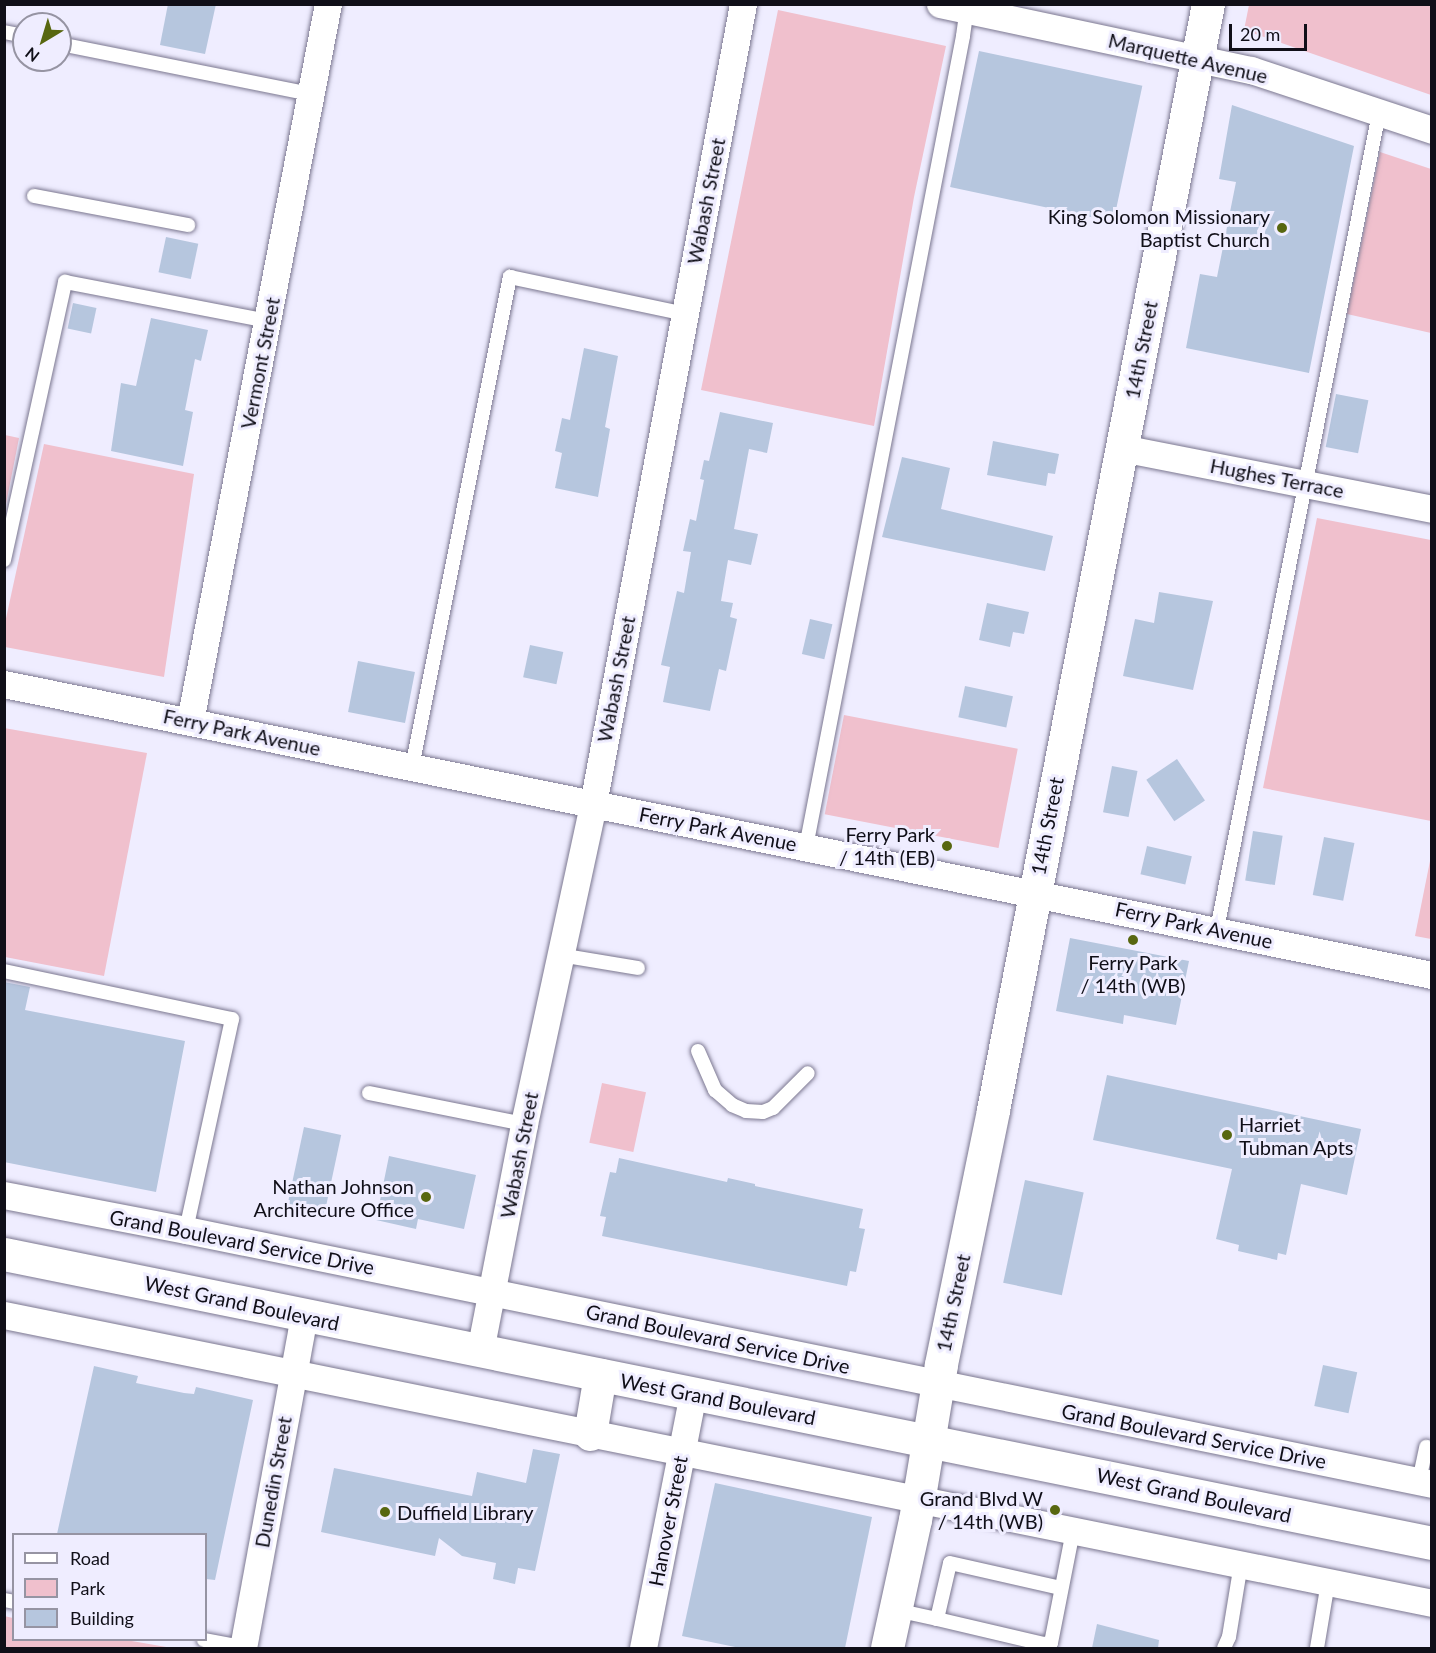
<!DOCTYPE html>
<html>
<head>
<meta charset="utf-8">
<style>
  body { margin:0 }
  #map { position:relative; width:1436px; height:1653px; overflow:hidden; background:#efedff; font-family:Lato,sans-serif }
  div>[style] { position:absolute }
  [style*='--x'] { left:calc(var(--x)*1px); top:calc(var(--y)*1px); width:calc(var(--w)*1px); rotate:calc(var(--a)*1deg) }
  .green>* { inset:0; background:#f0c0cd; transform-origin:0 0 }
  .building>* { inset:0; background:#b6c6de; transform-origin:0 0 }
  .roads { filter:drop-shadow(0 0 2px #7b7790) drop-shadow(0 0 2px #7b7790) }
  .lane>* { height:14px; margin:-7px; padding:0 7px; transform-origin:7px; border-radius:7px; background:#fff }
  .street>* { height:27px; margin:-13.5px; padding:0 13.5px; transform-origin:13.5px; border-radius:13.5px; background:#fff }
  .secondary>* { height:33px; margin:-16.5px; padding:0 16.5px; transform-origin:16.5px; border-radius:16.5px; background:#fff }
  .dots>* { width:16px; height:16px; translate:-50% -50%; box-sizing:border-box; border:3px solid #efedff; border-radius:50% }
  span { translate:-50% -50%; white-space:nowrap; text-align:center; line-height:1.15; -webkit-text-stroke:6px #efedff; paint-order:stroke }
  .street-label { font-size:20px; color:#100f18 }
  .poi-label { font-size:20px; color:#100f18 }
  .right { translate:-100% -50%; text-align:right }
  .left { translate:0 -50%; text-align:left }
  .frame { position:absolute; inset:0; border:6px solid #100f18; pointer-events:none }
  .legend { position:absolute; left:12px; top:1533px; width:195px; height:108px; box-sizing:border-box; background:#efedff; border:2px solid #9694a3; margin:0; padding:8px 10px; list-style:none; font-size:18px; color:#100f18 }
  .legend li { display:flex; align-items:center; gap:12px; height:30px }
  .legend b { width:30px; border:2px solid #9694a3 }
  .north { position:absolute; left:12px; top:12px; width:60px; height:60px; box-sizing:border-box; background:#efedff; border:2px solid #9694a3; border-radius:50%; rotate:218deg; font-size:16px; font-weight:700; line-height:24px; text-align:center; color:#100f18 }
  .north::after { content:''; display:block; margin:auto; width:21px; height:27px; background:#586710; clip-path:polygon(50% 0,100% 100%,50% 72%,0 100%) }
  .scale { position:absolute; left:1229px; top:24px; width:78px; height:27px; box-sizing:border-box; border:3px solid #100f18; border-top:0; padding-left:8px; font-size:18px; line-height:21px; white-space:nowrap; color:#100f18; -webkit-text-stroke:4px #efedff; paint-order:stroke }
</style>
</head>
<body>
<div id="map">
  <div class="green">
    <i style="clip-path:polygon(1249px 5px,1431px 5px,1431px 95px,1244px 30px)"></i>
    <i style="clip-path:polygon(778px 10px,946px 46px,914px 197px,874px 426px,701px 390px)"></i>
    <i style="clip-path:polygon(1380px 152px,1431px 169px,1431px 333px,1347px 314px)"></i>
    <i style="clip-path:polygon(5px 435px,19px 438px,5px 509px,4px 435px)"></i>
    <i style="clip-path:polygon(44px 444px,194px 474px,164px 677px,5px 647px,5px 623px)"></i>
    <i style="clip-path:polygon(1317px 518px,1431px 540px,1431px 821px,1263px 788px)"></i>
    <i style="left:844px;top:715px;width:177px;height:101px;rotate:11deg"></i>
    <i style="clip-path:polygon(4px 728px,147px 753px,104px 976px,5px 957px)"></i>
    <i style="clip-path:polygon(1431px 856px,1431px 939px,1415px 936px)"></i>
    <i style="left:602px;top:1083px;width:45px;height:61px;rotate:12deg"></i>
    <i style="clip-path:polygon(4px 1616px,13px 1618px,14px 1640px,126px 1640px,172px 1648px,5px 1648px)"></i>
  </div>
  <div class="building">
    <i style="clip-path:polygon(168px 4px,216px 4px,205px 54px,160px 45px)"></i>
    <i style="left:979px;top:51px;width:167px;height:139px;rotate:12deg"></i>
    <i style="clip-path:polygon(1232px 105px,1354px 146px,1309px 373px,1186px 348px,1200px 274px,1217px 277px,1236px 182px,1219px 179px)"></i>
    <i style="left:166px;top:237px;width:33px;height:36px;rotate:12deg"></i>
    <i style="left:73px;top:303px;width:24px;height:26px;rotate:12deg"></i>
    <i style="clip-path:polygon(151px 318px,208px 330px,201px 361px,195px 359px,185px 410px,193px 412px,183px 466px,111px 451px,121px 383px,136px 386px)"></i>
    <i style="clip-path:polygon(584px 348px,618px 356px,605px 427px,610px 429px,598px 497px,555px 488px,562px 453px,555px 451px,562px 418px,570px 420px)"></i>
    <i style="left:1336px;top:394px;width:33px;height:54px;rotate:11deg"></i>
    <i style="clip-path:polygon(720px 412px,773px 423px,767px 453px,749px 449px,734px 529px,758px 534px,751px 565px,728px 560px,721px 601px,733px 603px,730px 617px,737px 619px,726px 671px,719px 669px,710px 711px,663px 702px,670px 667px,661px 665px,677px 591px,684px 593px,691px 552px,683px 551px,690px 519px,696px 521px,704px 480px,700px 479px,704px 460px,709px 461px)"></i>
    <i style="clip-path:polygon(993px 441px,1059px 454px,1055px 474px,1048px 473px,1046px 486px,987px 475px)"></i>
    <i style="clip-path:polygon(902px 457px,950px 468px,941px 509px,1053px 536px,1045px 571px,882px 537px)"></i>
    <i style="clip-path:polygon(1159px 592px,1213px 601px,1193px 690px,1123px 676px,1135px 619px,1154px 623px)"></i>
    <i style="clip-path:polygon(987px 603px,1029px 612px,1024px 634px,1013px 632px,1010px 647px,979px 640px)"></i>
    <i style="left:810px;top:619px;width:23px;height:36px;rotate:13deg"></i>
    <i style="left:530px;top:645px;width:34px;height:33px;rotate:12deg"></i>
    <i style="left:358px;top:661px;width:58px;height:52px;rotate:11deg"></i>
    <i style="left:965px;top:686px;width:49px;height:32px;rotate:12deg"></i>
    <i style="left:1177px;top:759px;width:50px;height:37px;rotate:56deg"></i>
    <i style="left:1112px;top:766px;width:26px;height:47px;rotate:11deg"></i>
    <i style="left:1253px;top:831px;width:30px;height:50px;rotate:9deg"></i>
    <i style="left:1324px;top:837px;width:31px;height:59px;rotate:11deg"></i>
    <i style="left:1147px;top:846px;width:46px;height:29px;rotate:13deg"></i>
    <i style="clip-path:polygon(1070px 938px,1189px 961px,1176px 1025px,1124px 1015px,1123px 1024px,1056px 1011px)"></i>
    <i style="clip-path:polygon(4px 982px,30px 987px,25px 1010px,185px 1041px,156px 1192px,4px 1162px)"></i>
    <i style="clip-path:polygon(1107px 1075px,1361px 1129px,1347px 1195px,1301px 1184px,1286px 1255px,1278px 1253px,1277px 1260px,1238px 1251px,1239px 1245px,1216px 1239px,1232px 1169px,1093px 1140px)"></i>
    <i style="left:304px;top:1127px;width:38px;height:80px;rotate:12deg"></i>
    <i style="clip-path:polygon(389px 1156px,476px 1175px,464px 1229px,418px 1219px,416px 1229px,376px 1220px)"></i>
    <i style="clip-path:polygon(619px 1158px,727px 1182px,728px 1178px,755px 1184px,755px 1186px,863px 1209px,859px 1228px,865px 1229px,856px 1272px,850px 1271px,847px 1286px,602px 1236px,606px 1217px,600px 1216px,610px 1172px,616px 1173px)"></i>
    <i style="left:1025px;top:1180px;width:60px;height:105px;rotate:12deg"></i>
    <i style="left:1323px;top:1365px;width:35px;height:42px;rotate:12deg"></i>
    <i style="clip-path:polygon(94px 1366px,138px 1376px,136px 1383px,184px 1393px,194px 1394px,196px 1387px,253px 1400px,215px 1580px,206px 1579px,206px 1534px,57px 1534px)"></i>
    <i style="clip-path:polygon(533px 1449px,560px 1454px,535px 1571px,518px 1568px,515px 1584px,493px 1579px,496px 1563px,462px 1556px,439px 1538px,435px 1556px,321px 1532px,334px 1468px,472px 1496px,477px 1472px,526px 1483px)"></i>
    <i style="clip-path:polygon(715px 1483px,872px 1517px,845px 1648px,740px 1648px,682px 1636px)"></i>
    <i style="clip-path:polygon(1097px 1624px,1159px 1640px,1158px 1648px,1092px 1648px)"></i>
  </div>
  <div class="roads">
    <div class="lane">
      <i style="--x:4;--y:32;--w:20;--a:11"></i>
      <i style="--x:60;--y:44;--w:256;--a:11.3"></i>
      <i style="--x:34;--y:196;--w:157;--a:10.7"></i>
      <i style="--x:4;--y:560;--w:285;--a:-77.6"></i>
      <i style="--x:65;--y:282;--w:207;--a:10.9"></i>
      <i style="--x:412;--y:767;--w:500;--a:-78.7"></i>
      <i style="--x:510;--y:277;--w:179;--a:11.9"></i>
      <i style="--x:806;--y:847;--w:826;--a:-79.04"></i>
      <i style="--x:963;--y:36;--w:29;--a:-82"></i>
      <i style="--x:1217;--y:929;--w:832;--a:-78.77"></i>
      <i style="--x:560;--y:955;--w:79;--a:9.5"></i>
      <i style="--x:4;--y:971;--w:233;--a:11.9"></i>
      <i style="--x:232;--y:1019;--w:216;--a:102.3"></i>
      <i style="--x:698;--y:1051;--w:43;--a:66.4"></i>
      <i style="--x:715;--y:1090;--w:23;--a:41"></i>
      <i style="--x:732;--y:1105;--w:15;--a:23"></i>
      <i style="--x:746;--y:1111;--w:17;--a:3"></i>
      <i style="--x:763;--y:1112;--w:11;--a:-22"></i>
      <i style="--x:773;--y:1108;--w:49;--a:-45"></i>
      <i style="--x:369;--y:1093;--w:158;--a:11.3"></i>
      <i style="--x:1419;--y:1481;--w:35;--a:-78"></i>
      <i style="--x:4;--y:1600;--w:10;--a:11"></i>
      <i style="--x:896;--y:1610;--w:42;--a:12.4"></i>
      <i style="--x:937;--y:1619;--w:57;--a:-76.9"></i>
      <i style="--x:950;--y:1563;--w:114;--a:12.7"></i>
      <i style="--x:937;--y:1619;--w:110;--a:13.2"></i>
      <i style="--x:1044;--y:1644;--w:7;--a:-8"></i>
      <i style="--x:1051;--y:1643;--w:114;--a:-78.9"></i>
      <i style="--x:204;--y:1640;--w:44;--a:10.5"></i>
      <i style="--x:1224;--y:1648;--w:12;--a:-66"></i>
      <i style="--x:1229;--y:1637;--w:74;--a:-80.7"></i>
      <i style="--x:1317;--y:1648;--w:67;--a:-80.5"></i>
    </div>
    <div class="street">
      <i style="--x:940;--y:4;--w:318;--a:12"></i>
      <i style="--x:1251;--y:70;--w:191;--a:18.3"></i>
      <i style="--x:1122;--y:448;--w:316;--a:11.1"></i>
      <i style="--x:4;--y:684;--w:1457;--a:11.52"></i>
      <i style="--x:190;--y:721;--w:730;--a:-79.11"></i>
      <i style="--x:4;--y:1195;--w:185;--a:10.9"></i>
      <i style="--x:186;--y:1230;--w:1272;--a:11.52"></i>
      <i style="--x:4;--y:1315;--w:1457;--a:11.4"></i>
      <i style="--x:480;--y:1351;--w:231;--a:-79"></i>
      <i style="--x:524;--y:1124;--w:327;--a:-77.8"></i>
      <i style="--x:593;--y:804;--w:814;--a:-79.38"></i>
      <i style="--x:243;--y:1648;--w:338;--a:-79.6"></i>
      <i style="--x:643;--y:1648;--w:259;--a:-78.9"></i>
    </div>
    <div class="secondary">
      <i style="--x:4;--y:1254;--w:1457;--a:11.44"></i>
      <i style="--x:590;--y:1434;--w:60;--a:-80.4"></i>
      <i style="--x:887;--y:1648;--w:131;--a:-77.7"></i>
      <i style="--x:915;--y:1520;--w:158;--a:-80.5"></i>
      <i style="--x:941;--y:1364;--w:259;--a:-78.4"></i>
      <i style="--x:993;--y:1110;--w:1127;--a:-79"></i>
    </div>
  </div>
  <div class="dots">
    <i style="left:1282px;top:228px;background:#586710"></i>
    <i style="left:947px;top:846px;background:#586710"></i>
    <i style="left:1133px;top:940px;background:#586710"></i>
    <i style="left:1227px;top:1135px;background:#586710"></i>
    <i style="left:426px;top:1197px;background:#586710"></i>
    <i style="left:1055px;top:1510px;background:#586710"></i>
    <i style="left:385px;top:1512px;background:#586710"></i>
  </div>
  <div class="street-label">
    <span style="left:1188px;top:58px;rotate:13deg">Marquette Avenue</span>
    <span style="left:706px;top:201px;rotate:-79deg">Wabash Street</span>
    <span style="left:1141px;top:350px;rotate:-79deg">14th Street</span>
    <span style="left:260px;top:363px;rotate:-79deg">Vermont Street</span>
    <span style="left:1277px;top:478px;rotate:11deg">Hughes Terrace</span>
    <span style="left:616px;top:679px;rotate:-79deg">Wabash Street</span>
    <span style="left:242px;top:732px;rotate:12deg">Ferry Park Avenue</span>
    <span style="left:1047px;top:826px;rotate:-79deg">14th Street</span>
    <span style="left:718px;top:829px;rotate:11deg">Ferry Park Avenue</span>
    <span style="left:1194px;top:925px;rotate:12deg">Ferry Park Avenue</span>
    <span style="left:519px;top:1155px;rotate:-79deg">Wabash Street</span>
    <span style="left:242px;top:1242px;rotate:11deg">Grand Boulevard Service Drive</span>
    <span style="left:242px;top:1303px;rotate:12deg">West Grand Boulevard</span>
    <span style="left:953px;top:1303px;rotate:-78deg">14th Street</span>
    <span style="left:718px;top:1339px;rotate:12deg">Grand Boulevard Service Drive</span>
    <span style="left:718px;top:1399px;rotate:11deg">West Grand Boulevard</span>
    <span style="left:1194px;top:1436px;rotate:11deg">Grand Boulevard Service Drive</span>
    <span style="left:273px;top:1482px;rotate:-80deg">Dunedin Street</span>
    <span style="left:1194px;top:1495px;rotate:12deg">West Grand Boulevard</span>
    <span style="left:668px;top:1521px;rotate:-79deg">Hanover Street</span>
  </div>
  <div class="poi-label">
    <span class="right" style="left:1270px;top:228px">King Solomon Missionary<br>Baptist Church</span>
    <span class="right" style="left:935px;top:846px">Ferry Park<br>/ 14th (EB)</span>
    <span style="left:1133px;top:974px">Ferry Park<br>/ 14th (WB)</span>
    <span class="left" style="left:1239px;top:1136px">Harriet<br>Tubman Apts</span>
    <span class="right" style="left:414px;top:1198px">Nathan Johnson<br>Architecure Office</span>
    <span class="right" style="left:1043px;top:1510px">Grand Blvd W<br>/ 14th (WB)</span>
    <span class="left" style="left:397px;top:1512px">Duffield Library</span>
  </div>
  <div class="frame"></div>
  <ul class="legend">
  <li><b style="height:8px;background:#fff"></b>Road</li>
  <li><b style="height:16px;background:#f0c0cd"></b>Park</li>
  <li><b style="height:16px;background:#b6c6de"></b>Building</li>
  </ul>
  <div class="north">N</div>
  <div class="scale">20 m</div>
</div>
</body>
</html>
